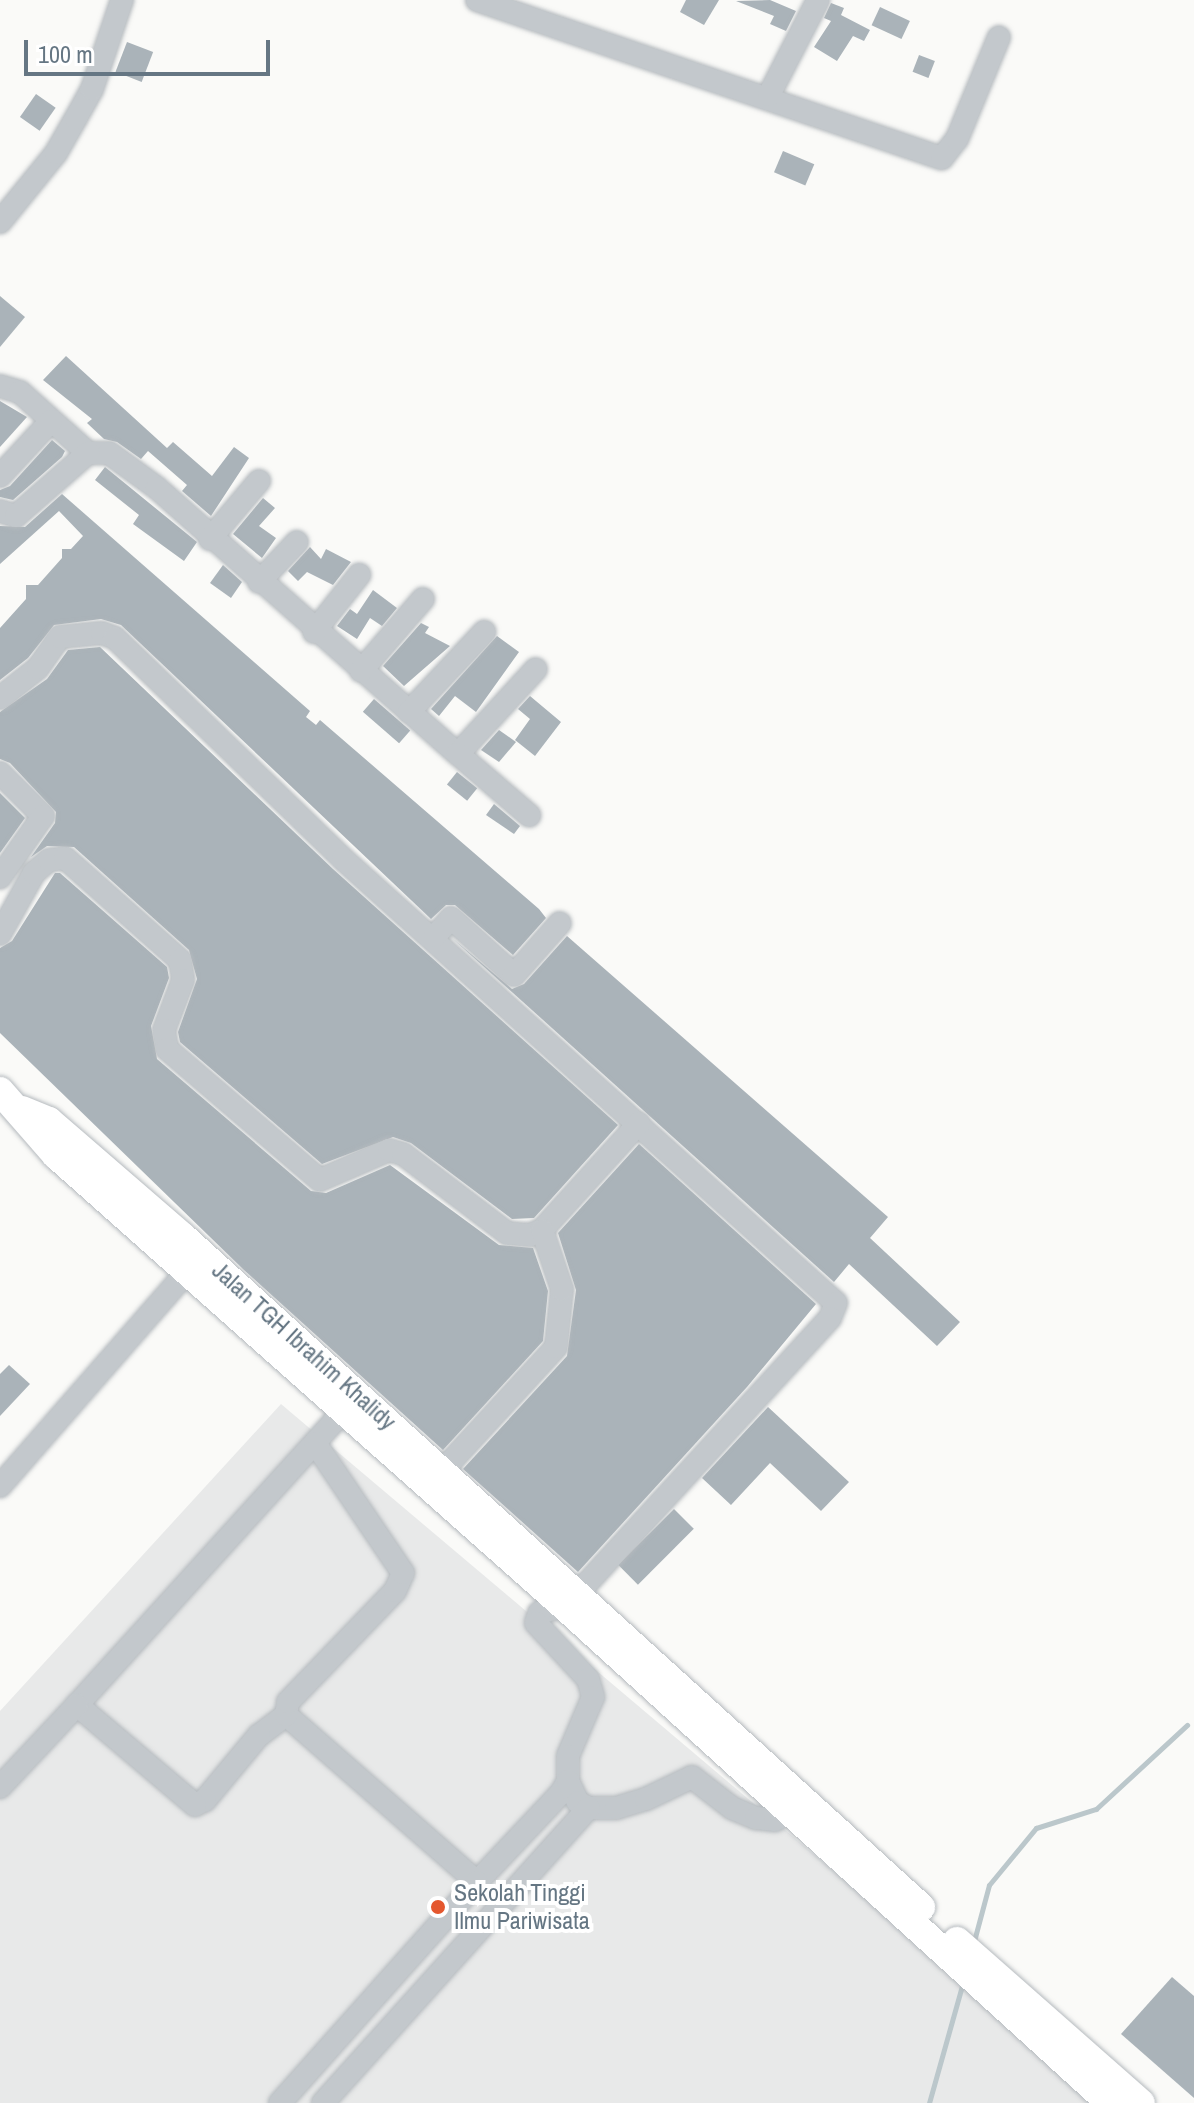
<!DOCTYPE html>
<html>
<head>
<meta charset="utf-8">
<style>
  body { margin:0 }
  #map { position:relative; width:1194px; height:2103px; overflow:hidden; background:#fafaf8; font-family:"Archivo Narrow",sans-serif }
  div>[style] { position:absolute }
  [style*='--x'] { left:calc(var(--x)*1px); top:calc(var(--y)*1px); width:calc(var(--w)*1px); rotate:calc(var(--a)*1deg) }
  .built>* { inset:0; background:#e8e9e9 }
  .stream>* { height:5px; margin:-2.5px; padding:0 2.5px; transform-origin:2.5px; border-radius:2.5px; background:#bbc7cb }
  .building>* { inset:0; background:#aab3b9; transform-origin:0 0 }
  .roads { filter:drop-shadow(0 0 2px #b5babe) drop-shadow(0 0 2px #b5babe) }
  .minor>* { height:22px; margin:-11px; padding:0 11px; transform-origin:11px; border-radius:11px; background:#c3c8cc }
  .major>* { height:28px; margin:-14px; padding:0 14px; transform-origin:14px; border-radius:14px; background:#fff }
  .dots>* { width:22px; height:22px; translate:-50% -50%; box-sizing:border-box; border:4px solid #fff; border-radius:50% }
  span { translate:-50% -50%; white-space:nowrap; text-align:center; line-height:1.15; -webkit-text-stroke:8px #fff; paint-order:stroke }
  .street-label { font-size:24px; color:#657683 }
  .poi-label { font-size:24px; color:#657683 }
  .left { translate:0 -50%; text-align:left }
  .scale { position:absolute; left:24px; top:40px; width:246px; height:36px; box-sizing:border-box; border:4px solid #657683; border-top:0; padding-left:10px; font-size:24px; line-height:28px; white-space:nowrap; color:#657683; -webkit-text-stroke:6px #fff; paint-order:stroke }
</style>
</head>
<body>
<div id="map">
  <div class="built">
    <i style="clip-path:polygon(281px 1404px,1108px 2103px,0 2103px,0 1711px)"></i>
  </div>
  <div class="stream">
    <i style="--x:974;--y:1941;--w:58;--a:-75"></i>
    <i style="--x:989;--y:1885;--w:74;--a:-50.5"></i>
    <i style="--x:1036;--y:1828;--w:63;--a:-17.6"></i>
    <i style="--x:1096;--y:1809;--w:124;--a:-42.7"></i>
    <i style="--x:929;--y:2103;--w:126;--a:-74.3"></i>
  </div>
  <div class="building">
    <i style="clip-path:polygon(686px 0,719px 0,704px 25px,680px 12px)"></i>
    <i style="clip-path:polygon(770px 0,796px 11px,786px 31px,770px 24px,774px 16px,736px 1px)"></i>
    <i style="clip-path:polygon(831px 3px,844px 8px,841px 15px,870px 30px,864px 41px,853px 36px,837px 61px,814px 47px,831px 21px,824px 18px)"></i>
    <i style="left:880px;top:7px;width:33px;height:20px;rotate:25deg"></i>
    <i style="left:127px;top:42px;width:28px;height:32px;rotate:21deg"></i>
    <i style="left:919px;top:55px;width:17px;height:18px;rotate:21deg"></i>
    <i style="left:36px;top:94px;width:24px;height:28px;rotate:35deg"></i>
    <i style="left:783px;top:151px;width:34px;height:23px;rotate:23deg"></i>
    <i style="clip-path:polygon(0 296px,25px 317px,0 347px)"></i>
    <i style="clip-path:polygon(66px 356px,167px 448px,173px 442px,212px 476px,234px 447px,249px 458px,211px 516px,182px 491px,187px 485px,148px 451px,141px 459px,117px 442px,104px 439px,87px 423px,92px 419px,43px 380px)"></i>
    <i style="clip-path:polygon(0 401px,27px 417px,0 447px)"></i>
    <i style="clip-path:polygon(52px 440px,65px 451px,62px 457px,13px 500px,0 497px,0 490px,10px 486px)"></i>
    <i style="clip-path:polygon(105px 467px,197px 542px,184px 561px,133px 524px,139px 515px,95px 480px)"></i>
    <i style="clip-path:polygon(62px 494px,310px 711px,306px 717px,316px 725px,320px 720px,539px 909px,546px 918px,513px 955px,455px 905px,446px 905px,431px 919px,121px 625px,101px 619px,54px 625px,28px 658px,0 680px,0 628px,26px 599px,26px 585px,38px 585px,62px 558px,62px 549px,71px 549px,83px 536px,59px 511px,0 564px,0 526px,25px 527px)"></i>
    <i style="clip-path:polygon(263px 498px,275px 508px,259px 526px,276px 538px,262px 558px,233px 534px)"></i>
    <i style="clip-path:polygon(310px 547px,321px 559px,326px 549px,351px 562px,333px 585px,307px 572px,298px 581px,288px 571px)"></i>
    <i style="clip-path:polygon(223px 565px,242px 582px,231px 598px,210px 583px)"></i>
    <i style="clip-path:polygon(373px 590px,397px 608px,382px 626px,370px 618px,357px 639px,337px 626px,350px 609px,357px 614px)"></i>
    <i style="clip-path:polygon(421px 623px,429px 627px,425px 633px,450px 646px,404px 686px,383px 666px)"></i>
    <i style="clip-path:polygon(497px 636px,519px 652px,476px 712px,455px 696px,439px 716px,431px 709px)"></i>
    <i style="clip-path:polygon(100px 647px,333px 869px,618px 1125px,534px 1218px,512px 1219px,411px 1143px,393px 1137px,322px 1164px,180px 1042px,178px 1032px,197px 979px,189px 950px,74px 847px,47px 846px,31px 857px,55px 823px,56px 812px,10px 763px,0 759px,0 712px,47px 679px,68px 650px)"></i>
    <i style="clip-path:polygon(530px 696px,561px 722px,535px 756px,515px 740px,530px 719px,518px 709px)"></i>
    <i style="left:374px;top:699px;width:48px;height:17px;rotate:41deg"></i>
    <i style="clip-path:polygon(499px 730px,516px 742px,499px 762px,481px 750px)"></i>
    <i style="left:457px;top:772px;width:26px;height:16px;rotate:39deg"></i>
    <i style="clip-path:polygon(0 793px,25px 818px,0 853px)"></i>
    <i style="clip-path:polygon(494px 804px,520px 826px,514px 834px,486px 815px)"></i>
    <i style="clip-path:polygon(55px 873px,60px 873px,167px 967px,169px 978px,151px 1026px,157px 1059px,311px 1191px,326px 1193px,390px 1165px,499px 1245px,533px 1248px,548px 1291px,543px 1341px,443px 1450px,244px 1270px,0 1033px,0 948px,12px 941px)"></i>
    <i style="clip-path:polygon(567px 936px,888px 1217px,870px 1238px,960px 1322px,937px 1346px,849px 1264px,834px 1282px,452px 938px,512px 989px,524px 984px)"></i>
    <i style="clip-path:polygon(639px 1144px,816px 1304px,747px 1387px,578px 1572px,463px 1469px,567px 1356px,576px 1290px,558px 1233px)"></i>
    <i style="clip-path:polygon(9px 1365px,30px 1384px,0 1416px,0 1374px)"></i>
    <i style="clip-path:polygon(768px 1407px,849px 1482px,821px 1511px,770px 1463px,731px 1505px,702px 1478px)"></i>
    <i style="left:674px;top:1509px;width:28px;height:79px;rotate:45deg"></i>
    <i style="clip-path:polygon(1172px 1977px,1194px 1996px,1194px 2098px,1121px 2034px)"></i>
  </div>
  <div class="roads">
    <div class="minor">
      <i style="--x:477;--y:0;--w:491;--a:18.8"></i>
      <i style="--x:942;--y:158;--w:24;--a:-52"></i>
      <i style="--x:957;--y:139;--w:110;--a:-67.6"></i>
      <i style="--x:769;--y:95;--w:107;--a:-62.7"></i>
      <i style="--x:0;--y:222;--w:89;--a:-50.9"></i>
      <i style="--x:56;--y:153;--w:40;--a:-60.3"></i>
      <i style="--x:76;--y:118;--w:33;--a:-61"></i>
      <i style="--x:92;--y:89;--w:94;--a:-71.4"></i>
      <i style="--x:0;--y:386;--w:21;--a:17"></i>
      <i style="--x:20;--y:392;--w:91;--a:41.9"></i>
      <i style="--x:88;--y:453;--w:21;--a:0"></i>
      <i style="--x:109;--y:453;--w:59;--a:36.1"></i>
      <i style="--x:157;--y:488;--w:402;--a:41.5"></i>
      <i style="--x:458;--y:754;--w:115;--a:-47.5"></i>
      <i style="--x:0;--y:476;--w:75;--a:-47.2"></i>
      <i style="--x:0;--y:511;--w:17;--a:17"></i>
      <i style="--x:16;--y:516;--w:96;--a:-41.2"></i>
      <i style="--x:210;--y:539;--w:76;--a:-49.8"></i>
      <i style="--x:259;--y:582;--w:55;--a:-46.5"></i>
      <i style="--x:314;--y:632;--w:73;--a:-51.7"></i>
      <i style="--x:361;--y:671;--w:95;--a:-49.3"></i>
      <i style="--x:0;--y:698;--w:48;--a:-38.3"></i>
      <i style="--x:38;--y:668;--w:38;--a:-55"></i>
      <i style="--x:60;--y:637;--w:42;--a:-5.4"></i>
      <i style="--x:102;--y:633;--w:14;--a:21"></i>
      <i style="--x:115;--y:638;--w:318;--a:44.1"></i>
      <i style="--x:343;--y:859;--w:663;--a:42.01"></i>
      <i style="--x:836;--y:1303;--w:16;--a:112"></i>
      <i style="--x:830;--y:1318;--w:373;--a:132.5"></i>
      <i style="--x:578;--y:1593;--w:19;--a:137"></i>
      <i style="--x:564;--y:1606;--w:26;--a:164"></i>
      <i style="--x:539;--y:1613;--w:10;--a:107"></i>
      <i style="--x:536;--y:1623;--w:76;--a:47.1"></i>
      <i style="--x:588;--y:1679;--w:19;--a:74"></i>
      <i style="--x:593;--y:1697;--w:64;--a:113"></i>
      <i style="--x:568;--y:1756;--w:25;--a:90"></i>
      <i style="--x:568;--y:1781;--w:14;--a:120"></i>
      <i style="--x:561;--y:1793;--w:122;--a:133.3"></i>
      <i style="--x:477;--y:1882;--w:254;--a:-138.8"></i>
      <i style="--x:286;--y:1715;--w:34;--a:143"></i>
      <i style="--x:259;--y:1735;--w:85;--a:129.7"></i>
      <i style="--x:205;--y:1800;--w:11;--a:153"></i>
      <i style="--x:195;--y:1805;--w:155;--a:-139.7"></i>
      <i style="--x:77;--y:1705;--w:397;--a:-47.8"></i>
      <i style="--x:409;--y:712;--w:110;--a:-46.8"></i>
      <i style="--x:458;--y:754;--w:94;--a:40.7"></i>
      <i style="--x:0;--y:773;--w:61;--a:45"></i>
      <i style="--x:43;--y:816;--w:75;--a:125.2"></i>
      <i style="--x:0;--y:934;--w:70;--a:-60.9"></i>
      <i style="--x:34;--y:873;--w:20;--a:-41"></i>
      <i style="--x:49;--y:860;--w:16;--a:-7"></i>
      <i style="--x:65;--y:858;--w:154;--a:41.6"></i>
      <i style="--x:180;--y:960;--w:20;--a:81"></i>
      <i style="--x:183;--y:980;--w:53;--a:110.8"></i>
      <i style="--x:164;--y:1030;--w:19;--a:81"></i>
      <i style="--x:167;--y:1049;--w:201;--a:40.6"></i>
      <i style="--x:320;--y:1180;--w:75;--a:-23.5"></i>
      <i style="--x:389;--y:1150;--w:15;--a:16"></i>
      <i style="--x:403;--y:1154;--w:131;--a:37.2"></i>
      <i style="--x:507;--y:1233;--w:23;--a:5"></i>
      <i style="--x:530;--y:1235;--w:13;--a:-23"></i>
      <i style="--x:542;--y:1230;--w:144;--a:-47.8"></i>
      <i style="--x:435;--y:936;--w:24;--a:-48"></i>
      <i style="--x:451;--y:918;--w:85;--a:42.1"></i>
      <i style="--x:514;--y:975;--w:69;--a:-48.5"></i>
      <i style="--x:443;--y:1470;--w:167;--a:-47.4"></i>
      <i style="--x:556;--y:1347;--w:58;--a:-84.1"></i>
      <i style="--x:562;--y:1289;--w:62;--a:-108.7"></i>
      <i style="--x:0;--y:1486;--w:288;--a:-48.9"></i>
      <i style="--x:286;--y:1715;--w:13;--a:-81"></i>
      <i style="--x:288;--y:1702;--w:154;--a:-46.1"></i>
      <i style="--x:395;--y:1591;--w:20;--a:-66"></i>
      <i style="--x:403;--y:1573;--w:157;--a:-124.1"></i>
      <i style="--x:568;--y:1781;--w:23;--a:65"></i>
      <i style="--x:578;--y:1802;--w:13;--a:29"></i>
      <i style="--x:589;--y:1808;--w:27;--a:0"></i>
      <i style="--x:616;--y:1808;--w:31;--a:-17"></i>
      <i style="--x:646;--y:1799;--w:51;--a:-25.6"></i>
      <i style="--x:692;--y:1777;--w:51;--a:37.8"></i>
      <i style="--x:732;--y:1808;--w:26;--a:23"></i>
      <i style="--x:756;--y:1818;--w:19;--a:6"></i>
      <i style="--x:775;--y:1820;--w:17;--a:-28"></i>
      <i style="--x:0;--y:1787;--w:112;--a:-46.8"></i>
      <i style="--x:280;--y:2103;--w:296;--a:-48.3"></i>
      <i style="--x:323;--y:2103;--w:397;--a:-48"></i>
    </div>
    <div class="major">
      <i style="--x:0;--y:1091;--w:85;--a:48.8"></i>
      <i style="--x:56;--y:1155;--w:679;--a:41.6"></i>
      <i style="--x:564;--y:1606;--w:738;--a:42.31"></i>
      <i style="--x:22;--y:1110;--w:29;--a:22"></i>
      <i style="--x:49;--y:1121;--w:177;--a:40.9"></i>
      <i style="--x:183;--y:1237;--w:997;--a:42.24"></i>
      <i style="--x:957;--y:1941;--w:245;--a:41.4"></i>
    </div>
  </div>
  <div class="dots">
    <i style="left:438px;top:1907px;background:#e4572e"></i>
  </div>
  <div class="street-label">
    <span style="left:304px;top:1346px;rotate:42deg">Jalan TGH Ibrahim Khalidy</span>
  </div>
  <div class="poi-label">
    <span class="left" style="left:454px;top:1907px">Sekolah Tinggi<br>Ilmu Pariwisata</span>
  </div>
  <div class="scale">100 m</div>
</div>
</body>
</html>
